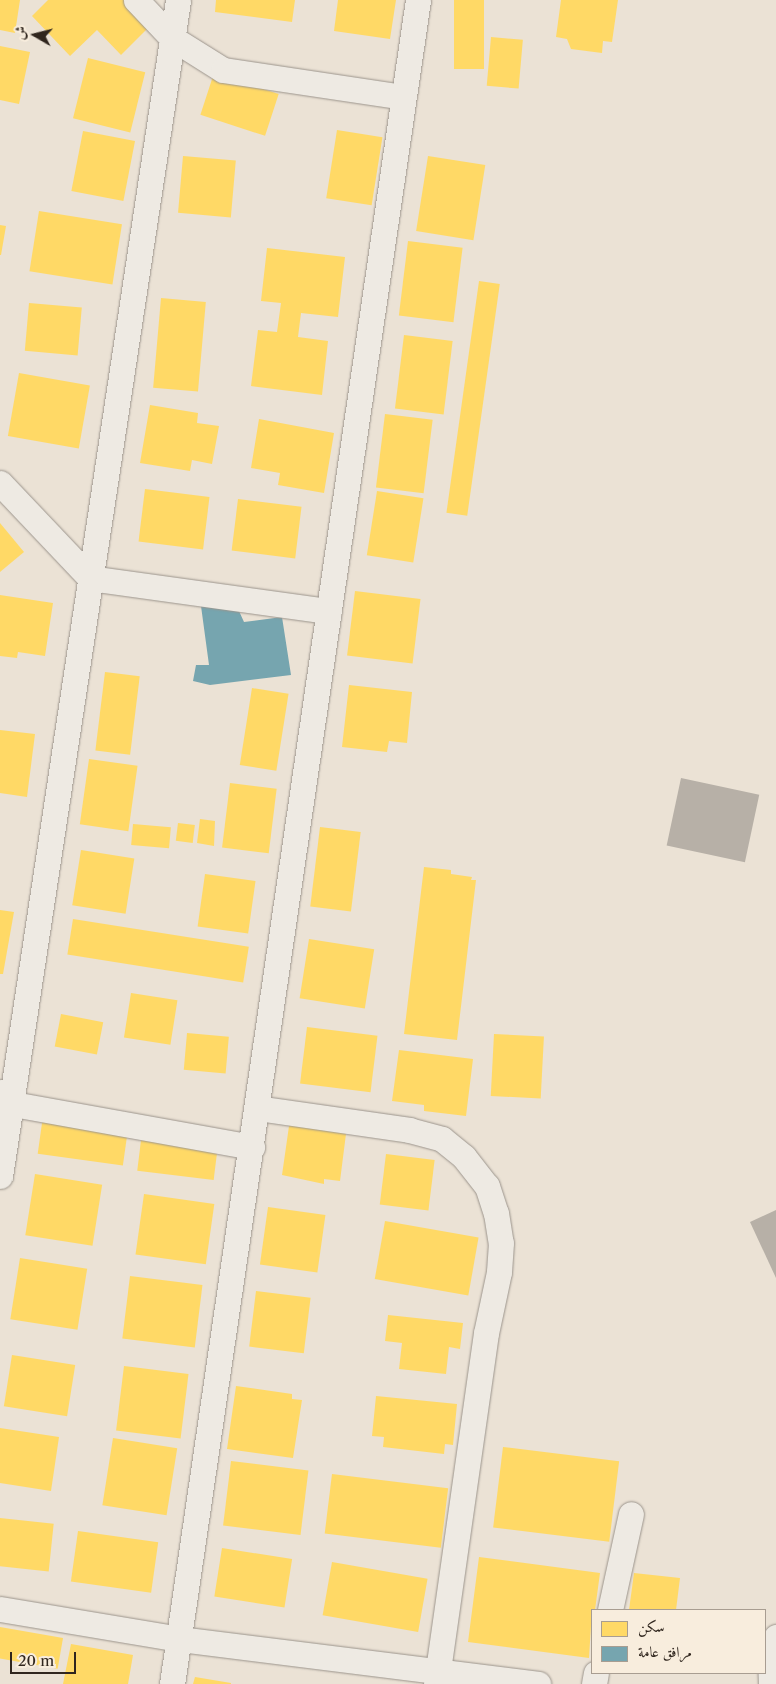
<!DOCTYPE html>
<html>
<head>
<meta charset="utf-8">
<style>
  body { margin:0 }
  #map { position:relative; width:776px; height:1684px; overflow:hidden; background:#ebe2d5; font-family:"Libre Caslon Text",Amiri,serif }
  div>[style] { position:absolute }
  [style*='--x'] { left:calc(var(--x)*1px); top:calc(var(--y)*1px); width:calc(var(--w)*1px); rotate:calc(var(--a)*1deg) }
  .homes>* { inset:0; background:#ffd966; transform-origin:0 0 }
  .public>* { inset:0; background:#76a5af }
  .building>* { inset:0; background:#b7b0a7; transform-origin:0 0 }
  .roads { filter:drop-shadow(0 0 1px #9b948c) drop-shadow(0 0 1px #9b948c) }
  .minor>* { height:25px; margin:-12.5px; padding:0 12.5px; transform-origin:12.5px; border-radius:12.5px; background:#eeeae3 }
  span { translate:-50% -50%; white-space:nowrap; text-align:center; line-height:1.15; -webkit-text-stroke:5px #f8eddd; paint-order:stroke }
  .legend { position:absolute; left:591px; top:1609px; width:175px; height:65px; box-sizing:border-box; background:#f8eddd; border:1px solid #a89d91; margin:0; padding:6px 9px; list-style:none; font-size:15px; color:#30261e }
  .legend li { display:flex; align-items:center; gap:10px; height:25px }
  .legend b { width:25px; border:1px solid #a89d91 }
  .north { position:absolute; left:10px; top:10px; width:50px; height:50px; -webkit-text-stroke:4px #f8eddd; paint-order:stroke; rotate:278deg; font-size:14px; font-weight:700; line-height:20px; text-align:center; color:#30261e }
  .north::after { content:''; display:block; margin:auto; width:18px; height:22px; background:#30261e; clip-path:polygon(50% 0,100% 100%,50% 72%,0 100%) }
  .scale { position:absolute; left:10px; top:1652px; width:66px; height:22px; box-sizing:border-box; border:2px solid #30261e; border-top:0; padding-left:6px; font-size:15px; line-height:18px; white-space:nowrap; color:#30261e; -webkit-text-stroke:4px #f8eddd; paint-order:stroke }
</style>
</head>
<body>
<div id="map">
  <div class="homes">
    <i style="clip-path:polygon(0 0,20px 0,15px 33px,0 30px)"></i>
    <i style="clip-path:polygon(48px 0,127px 0,151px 25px,121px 55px,97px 30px,70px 56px,32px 16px)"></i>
    <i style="clip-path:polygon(216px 0,295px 0,292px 22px,215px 12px)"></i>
    <i style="clip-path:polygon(338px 0,396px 0,390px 39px,334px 31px)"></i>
    <i style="left:454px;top:0;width:30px;height:69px"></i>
    <i style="clip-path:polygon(561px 0,618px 0,612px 42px,603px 41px,602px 53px,571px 49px,567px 39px,556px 37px)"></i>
    <i style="left:491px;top:37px;width:32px;height:49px;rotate:5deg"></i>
    <i style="clip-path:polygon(0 46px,30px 52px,19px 104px,0 100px)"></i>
    <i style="left:88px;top:58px;width:59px;height:62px;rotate:14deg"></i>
    <i style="left:214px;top:73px;width:68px;height:44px;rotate:18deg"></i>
    <i style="left:337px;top:130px;width:46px;height:69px;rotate:9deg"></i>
    <i style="left:83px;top:131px;width:53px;height:61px;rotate:11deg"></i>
    <i style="left:183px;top:156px;width:53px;height:57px;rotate:5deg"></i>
    <i style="left:428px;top:156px;width:58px;height:76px;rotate:9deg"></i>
    <i style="left:39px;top:211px;width:84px;height:61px;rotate:9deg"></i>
    <i style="clip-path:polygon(0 225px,6px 226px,1px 255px,0 255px)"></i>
    <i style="left:408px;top:241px;width:55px;height:75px;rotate:7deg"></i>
    <i style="clip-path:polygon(267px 248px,345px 257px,338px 317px,301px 313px,298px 337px,328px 341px,322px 395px,251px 386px,258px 330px,277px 332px,281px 303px,261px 301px)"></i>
    <i style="left:479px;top:281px;width:21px;height:234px;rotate:8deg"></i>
    <i style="left:161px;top:298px;width:45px;height:90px;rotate:5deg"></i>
    <i style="left:29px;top:303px;width:53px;height:48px;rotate:5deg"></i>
    <i style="left:404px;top:335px;width:49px;height:74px;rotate:7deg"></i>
    <i style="left:19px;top:373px;width:72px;height:64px;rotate:10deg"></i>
    <i style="clip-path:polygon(150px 405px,198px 413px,197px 423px,219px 426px,212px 464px,192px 460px,190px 471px,140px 463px)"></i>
    <i style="left:385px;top:414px;width:48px;height:74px;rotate:7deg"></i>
    <i style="clip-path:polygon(259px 419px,334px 433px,324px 493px,278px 485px,280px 473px,251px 468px)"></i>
    <i style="left:145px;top:489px;width:65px;height:53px;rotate:7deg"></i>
    <i style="left:377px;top:491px;width:47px;height:65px;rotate:9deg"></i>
    <i style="left:238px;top:499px;width:64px;height:52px;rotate:7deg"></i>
    <i style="clip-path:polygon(0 523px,24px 552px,0 572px)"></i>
    <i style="left:355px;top:591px;width:66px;height:65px;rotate:7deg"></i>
    <i style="clip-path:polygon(0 595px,53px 603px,45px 656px,18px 652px,17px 658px,0 656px)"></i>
    <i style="left:105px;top:672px;width:35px;height:79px;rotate:7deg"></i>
    <i style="clip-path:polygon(349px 685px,412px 692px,407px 743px,389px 741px,387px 752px,342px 747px)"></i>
    <i style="left:252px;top:688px;width:37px;height:78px;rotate:9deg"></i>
    <i style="clip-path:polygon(0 730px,35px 734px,27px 797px,0 793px)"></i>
    <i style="left:89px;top:759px;width:49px;height:66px;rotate:8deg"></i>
    <i style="left:230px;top:783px;width:47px;height:65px;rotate:7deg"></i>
    <i style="clip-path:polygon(200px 819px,215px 821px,214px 846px,197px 843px)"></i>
    <i style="left:178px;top:823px;width:17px;height:18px;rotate:7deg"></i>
    <i style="left:133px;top:824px;width:38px;height:21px;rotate:5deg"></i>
    <i style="left:320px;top:827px;width:41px;height:80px;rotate:7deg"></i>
    <i style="left:81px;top:850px;width:54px;height:56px;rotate:9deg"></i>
    <i style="clip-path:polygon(424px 867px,451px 870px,451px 874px,472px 877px,471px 880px,476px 880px,457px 1040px,404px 1034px)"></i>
    <i style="left:205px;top:874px;width:51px;height:53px;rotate:8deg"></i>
    <i style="clip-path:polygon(0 910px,14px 912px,3px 974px,0 974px)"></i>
    <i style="left:73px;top:919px;width:178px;height:36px;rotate:9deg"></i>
    <i style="left:309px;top:939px;width:66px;height:60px;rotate:9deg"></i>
    <i style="left:131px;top:993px;width:47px;height:45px;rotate:9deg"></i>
    <i style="left:61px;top:1014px;width:43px;height:33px;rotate:11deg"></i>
    <i style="left:307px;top:1027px;width:71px;height:57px;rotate:7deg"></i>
    <i style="left:187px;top:1033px;width:42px;height:37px;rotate:5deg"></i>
    <i style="left:494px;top:1034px;width:50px;height:62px;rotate:3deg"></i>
    <i style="clip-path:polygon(399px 1050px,473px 1059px,466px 1116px,424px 1111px,424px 1105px,392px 1101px)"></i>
    <i style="left:43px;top:1116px;width:86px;height:38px;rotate:8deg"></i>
    <i style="clip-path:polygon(290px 1119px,347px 1126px,340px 1181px,324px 1179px,324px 1184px,282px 1175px)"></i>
    <i style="left:142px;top:1132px;width:77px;height:39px;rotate:7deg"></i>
    <i style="left:386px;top:1154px;width:49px;height:51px;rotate:7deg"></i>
    <i style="left:35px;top:1174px;width:68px;height:62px;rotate:9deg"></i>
    <i style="left:144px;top:1194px;width:71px;height:61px;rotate:8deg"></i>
    <i style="left:268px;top:1207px;width:58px;height:58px;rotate:8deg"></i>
    <i style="left:385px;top:1221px;width:95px;height:59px;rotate:10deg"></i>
    <i style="left:20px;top:1258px;width:68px;height:62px;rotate:9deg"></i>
    <i style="left:130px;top:1276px;width:73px;height:63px;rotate:7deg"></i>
    <i style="left:256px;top:1291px;width:55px;height:56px;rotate:7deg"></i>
    <i style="clip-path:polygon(388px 1315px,463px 1323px,460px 1349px,449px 1347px,446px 1374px,399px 1369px,402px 1343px,385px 1341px)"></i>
    <i style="left:12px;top:1355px;width:64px;height:52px;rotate:9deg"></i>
    <i style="left:124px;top:1366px;width:65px;height:65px;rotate:7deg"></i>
    <i style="clip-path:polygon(236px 1386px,292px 1394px,292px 1399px,302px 1400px,293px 1458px,227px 1449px)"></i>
    <i style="clip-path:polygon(376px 1396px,457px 1404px,453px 1445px,445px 1444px,444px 1454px,383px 1447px,384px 1437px,372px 1436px)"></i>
    <i style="clip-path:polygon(0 1428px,59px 1437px,51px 1491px,0 1483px)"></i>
    <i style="left:113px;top:1438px;width:65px;height:68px;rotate:9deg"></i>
    <i style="left:503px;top:1447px;width:117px;height:81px;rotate:7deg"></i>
    <i style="left:231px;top:1461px;width:78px;height:65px;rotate:7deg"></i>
    <i style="left:332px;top:1474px;width:117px;height:60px;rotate:7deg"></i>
    <i style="left:0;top:1518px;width:54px;height:48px;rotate:6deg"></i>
    <i style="left:78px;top:1531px;width:81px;height:51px;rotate:8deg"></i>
    <i style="left:222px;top:1548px;width:71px;height:49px;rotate:9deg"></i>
    <i style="clip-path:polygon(479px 1557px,600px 1573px,595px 1610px,592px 1610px,589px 1658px,468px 1642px)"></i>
    <i style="left:332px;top:1562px;width:97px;height:54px;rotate:10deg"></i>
    <i style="clip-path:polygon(634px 1573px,680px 1578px,676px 1610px,629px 1610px)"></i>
    <i style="left:0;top:1627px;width:64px;height:31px;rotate:10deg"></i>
    <i style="clip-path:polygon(71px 1644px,133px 1655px,128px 1684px,63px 1684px)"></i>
    <i style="clip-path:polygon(195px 1677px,231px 1683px,231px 1684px,193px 1684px)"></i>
  </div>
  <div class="public">
    <i style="clip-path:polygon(201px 606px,239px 611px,244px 622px,282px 617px,291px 675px,210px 685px,193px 681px,196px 665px,209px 665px)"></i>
  </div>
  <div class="building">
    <i style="left:681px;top:778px;width:80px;height:69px;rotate:12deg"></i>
    <i style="clip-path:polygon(776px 1210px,776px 1278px,750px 1222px)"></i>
  </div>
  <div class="roads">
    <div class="minor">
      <i style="--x:136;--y:0;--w:52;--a:46.5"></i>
      <i style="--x:172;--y:38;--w:60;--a:32.1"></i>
      <i style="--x:223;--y:70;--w:182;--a:8.5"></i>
      <i style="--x:0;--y:483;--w:131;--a:46.5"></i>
      <i style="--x:90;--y:578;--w:241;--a:7.9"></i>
      <i style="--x:1;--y:1092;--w:17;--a:45"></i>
      <i style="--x:13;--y:1104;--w:243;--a:10.2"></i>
      <i style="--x:257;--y:1108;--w:154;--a:8.2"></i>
      <i style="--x:409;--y:1130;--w:34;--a:15"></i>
      <i style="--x:442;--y:1139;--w:28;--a:39"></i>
      <i style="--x:464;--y:1157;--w:37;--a:52"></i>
      <i style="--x:487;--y:1186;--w:28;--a:72"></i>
      <i style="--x:496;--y:1213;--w:30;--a:81"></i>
      <i style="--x:501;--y:1243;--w:29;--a:94"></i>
      <i style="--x:499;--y:1272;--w:62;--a:102"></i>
      <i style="--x:486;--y:1333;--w:355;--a:98.1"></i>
      <i style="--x:0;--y:1176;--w:1189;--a:-81.39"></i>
      <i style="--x:0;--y:1609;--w:181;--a:9.5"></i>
      <i style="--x:179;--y:1639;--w:362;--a:7.1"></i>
      <i style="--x:610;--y:1610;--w:98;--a:-77.7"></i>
      <i style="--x:172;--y:1684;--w:1702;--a:-81.69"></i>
      <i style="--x:594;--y:1684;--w:11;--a:-80"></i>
      <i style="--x:771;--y:1684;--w:24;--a:-92"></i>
      <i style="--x:770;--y:1660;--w:24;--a:-75"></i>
    </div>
  </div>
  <ul class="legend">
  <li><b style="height:14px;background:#ffd966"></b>سكن</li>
  <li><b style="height:14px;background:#76a5af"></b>مرافق عامة</li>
  </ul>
  <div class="north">ش</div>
  <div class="scale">20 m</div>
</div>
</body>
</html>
